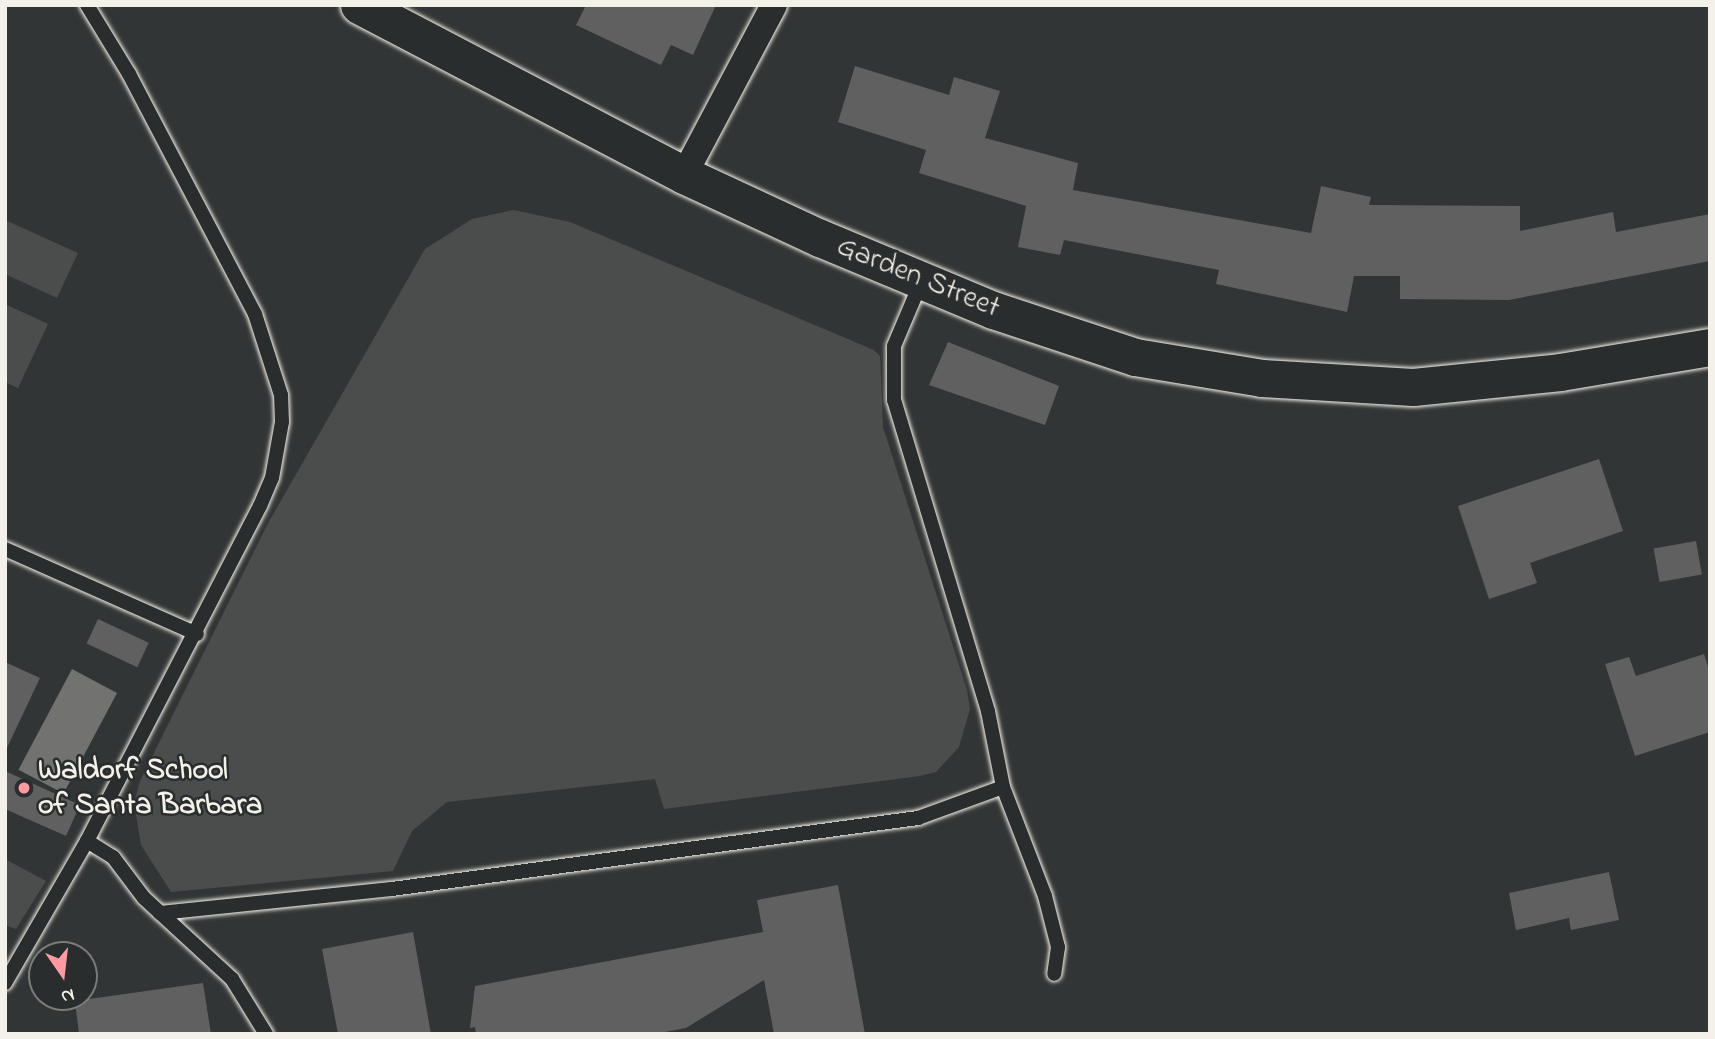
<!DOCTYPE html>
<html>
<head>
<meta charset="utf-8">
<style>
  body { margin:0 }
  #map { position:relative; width:1715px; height:1039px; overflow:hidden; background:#323535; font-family:"Indie Flower",sans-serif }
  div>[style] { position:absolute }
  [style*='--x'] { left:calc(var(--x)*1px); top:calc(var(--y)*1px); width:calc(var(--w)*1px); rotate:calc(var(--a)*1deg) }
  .green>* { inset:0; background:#4b4d4c }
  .water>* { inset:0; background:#727370; transform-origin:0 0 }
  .building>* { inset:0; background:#5f605f; transform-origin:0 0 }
  .roads { filter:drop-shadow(0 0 2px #f4f1e8) drop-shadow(0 0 2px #f4f1e8) }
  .lane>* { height:14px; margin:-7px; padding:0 7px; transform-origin:7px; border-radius:7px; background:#2a2d2e }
  .street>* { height:26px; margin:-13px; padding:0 13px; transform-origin:13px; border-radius:13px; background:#2a2d2e }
  .secondary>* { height:37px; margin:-18.5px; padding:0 18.5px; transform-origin:18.5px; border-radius:18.5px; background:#2a2d2e }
  .dots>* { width:19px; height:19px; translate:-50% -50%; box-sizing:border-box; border:4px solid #2a2d2e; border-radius:50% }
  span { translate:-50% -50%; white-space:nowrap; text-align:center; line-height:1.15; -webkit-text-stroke:5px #2a2d2e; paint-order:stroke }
  .street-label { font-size:30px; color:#f4f1e8 }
  .poi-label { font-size:30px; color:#f4f1e8; font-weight:700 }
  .left { translate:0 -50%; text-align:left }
  .frame { position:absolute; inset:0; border:7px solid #f4f1e8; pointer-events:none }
  .north { position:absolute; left:28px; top:941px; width:70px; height:70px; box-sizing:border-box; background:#2a2d2e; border:2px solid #7b7b78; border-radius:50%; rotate:166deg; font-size:19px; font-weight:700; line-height:28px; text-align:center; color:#f4f1e8 }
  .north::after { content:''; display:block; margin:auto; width:24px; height:32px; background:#ff9aa2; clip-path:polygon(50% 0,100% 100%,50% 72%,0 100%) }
</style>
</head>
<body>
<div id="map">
  <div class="green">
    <i style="clip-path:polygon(513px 210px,570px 222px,874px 350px,880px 356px,883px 427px,967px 690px,970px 709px,959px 747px,936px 772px,920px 776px,664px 809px,655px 779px,447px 802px,412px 831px,393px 871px,171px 892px,141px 845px,134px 803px,140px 781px,267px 525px,425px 249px,472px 219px)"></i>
    <i style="clip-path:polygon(5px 220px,78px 253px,57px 298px,5px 274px)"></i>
    <i style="clip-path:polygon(5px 304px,48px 324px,18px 388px,5px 382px)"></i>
    <i style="clip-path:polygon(5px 859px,46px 881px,16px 929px,5px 925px)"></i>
  </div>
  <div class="water">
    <i style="left:72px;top:669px;width:51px;height:114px;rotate:28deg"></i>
  </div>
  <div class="building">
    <i style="clip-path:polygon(586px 5px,716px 5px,693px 55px,671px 45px,661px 65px,576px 25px)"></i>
    <i style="clip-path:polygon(855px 66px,949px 95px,954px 77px,1000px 91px,985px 138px,1078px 163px,1073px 190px,1311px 233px,1321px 186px,1371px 197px,1369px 205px,1520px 206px,1520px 231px,1613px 212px,1616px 232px,1710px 214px,1710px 261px,1509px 300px,1400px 299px,1400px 276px,1354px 276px,1347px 312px,1216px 284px,1219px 270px,1064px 240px,1060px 255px,1018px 247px,1026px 206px,919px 173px,926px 150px,838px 122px)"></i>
    <i style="clip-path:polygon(948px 342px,1059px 386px,1045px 425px,929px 385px)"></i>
    <i style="clip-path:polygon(1599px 459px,1623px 531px,1530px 563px,1537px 583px,1489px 599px,1458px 506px)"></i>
    <i style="left:1696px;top:541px;width:34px;height:43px;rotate:80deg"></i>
    <i style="left:98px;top:619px;width:56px;height:27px;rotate:25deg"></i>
    <i style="clip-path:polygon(1704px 654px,1710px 673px,1710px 732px,1635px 756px,1605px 664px,1629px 657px,1636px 676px)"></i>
    <i style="clip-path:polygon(5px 662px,40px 678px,5px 752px)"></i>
    <i style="clip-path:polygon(5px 771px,80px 805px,66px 836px,5px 809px)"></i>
    <i style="clip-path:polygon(1609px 872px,1619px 920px,1571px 930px,1569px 918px,1516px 930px,1509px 893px)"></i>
    <i style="clip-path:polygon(838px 885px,865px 1034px,774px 1034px,764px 980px,686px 1028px,654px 1034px,476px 1034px,475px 1027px,470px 1028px,475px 986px,763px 932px,757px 900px)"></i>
    <i style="clip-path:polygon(413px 932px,431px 1034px,338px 1034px,322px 949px)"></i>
    <i style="clip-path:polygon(203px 983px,211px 1034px,79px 1034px,75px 1001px)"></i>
  </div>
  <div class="roads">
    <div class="lane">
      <i style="--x:5;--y:549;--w:210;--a:23.9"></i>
      <i style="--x:1003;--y:787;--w:117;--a:68.9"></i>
      <i style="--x:1045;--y:896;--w:53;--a:75.7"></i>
      <i style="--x:1058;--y:947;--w:27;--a:98"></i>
      <i style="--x:87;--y:841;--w:31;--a:32"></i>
      <i style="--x:113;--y:857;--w:51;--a:52.9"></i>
      <i style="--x:144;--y:898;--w:120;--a:42.6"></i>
      <i style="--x:232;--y:979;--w:65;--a:58.3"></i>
      <i style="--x:160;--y:913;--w:233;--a:-5.9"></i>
      <i style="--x:392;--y:889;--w:531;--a:-7.69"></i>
      <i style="--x:918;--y:818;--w:90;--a:-20"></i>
      <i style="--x:1003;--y:787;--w:77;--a:-101.2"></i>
      <i style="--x:988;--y:711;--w:325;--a:-106.8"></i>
      <i style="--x:894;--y:400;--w:54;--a:-90"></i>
      <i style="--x:894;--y:346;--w:69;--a:-67.1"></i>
      <i style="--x:5;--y:983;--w:164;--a:-60"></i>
      <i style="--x:87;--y:841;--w:377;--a:-62.7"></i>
      <i style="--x:260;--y:506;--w:30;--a:-67"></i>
      <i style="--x:272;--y:478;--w:57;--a:-79.9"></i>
      <i style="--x:282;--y:422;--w:27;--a:-92"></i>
      <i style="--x:281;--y:395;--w:85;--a:-107.8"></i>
      <i style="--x:255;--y:314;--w:271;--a:-117.7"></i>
      <i style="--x:129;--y:74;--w:81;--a:-121.3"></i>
    </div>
    <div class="street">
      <i style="--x:684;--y:175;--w:192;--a:-62.1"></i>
    </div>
    <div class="secondary">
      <i style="--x:359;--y:5;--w:367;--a:27.6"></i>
      <i style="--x:684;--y:175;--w:150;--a:24.9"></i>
      <i style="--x:820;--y:238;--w:187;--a:22.6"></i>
      <i style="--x:993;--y:310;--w:150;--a:18.3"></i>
      <i style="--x:1135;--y:357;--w:129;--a:9.4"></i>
      <i style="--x:1262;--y:378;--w:151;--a:3.4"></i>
      <i style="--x:1413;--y:387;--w:148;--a:-5.8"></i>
      <i style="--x:1560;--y:372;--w:152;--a:-9.5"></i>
    </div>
  </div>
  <div class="dots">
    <i style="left:24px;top:788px;background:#ff9aa2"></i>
  </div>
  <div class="street-label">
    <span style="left:918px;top:278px;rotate:22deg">Garden Street</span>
  </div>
  <div class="poi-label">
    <span class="left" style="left:38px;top:788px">Waldorf School<br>of Santa Barbara</span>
  </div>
  <div class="frame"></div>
  <div class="north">N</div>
</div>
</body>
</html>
